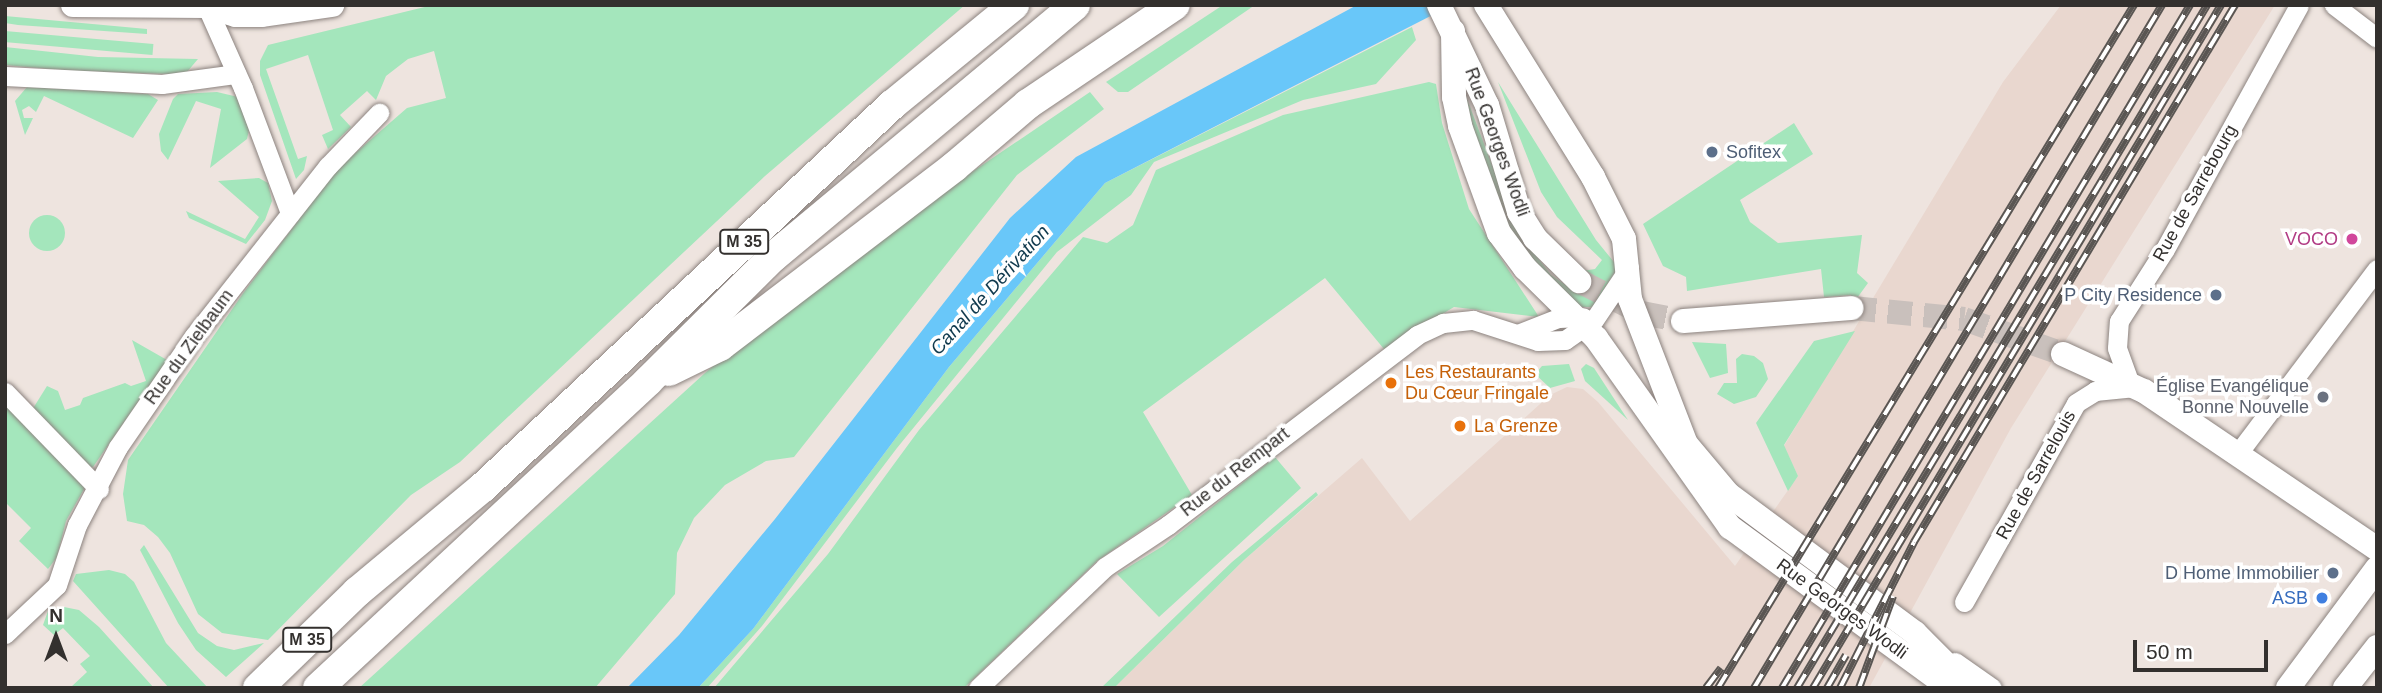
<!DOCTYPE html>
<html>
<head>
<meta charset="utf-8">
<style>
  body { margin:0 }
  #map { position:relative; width:2382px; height:693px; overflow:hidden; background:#eee4df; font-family:Arial,sans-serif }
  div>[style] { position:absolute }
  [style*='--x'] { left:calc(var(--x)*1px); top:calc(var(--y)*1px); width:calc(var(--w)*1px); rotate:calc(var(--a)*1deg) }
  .built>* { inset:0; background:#e9d7cf }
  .green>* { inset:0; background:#a4e6bc; transform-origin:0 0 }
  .round { border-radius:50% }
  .water>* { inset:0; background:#69c7f9 }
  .major-tunnel>* { height:24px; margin-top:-12px; transform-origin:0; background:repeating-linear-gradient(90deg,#c9c0bc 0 24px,transparent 0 36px) }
  .roads { filter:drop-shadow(0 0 2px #8c837f) drop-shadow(0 0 2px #8c837f) }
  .minor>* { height:19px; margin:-9.5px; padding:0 9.5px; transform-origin:9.5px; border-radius:9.5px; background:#fff }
  .major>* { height:24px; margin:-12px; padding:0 12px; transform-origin:12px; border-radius:12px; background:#fff }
  .highway>* { height:30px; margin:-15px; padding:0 15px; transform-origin:15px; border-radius:15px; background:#fff }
  .rail>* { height:8px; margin-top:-4px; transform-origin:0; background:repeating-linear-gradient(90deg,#fff 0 16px,#5a5653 0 32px); box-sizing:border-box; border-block:2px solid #5a5653 }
  .dots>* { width:19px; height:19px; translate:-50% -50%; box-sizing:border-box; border:4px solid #fff; border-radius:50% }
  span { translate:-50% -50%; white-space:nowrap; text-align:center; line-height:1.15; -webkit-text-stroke:7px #fff; paint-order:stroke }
  .shield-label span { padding:2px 5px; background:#fff; border:2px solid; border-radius:5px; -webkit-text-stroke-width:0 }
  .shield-label { font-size:16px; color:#33302e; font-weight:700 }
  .street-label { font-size:18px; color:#33302e }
  .service-label { font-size:18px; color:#4e5e75 }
  .left { translate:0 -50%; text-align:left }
  .right { translate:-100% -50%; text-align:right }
  .hotel-label { font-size:18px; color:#b23c85 }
  .food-label { font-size:18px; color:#c56008 }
  .worship-label { font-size:18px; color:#5b616d }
  .shop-label { font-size:18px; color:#366cbe }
  .water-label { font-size:19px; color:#103a4e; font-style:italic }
  .frame { position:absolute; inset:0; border:7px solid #33302e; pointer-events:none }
  .north { position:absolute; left:21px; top:602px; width:70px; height:70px; -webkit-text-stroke:5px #fff; paint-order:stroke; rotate:0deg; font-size:19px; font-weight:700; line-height:28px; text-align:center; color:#33302e }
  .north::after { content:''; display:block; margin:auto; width:24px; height:32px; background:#33302e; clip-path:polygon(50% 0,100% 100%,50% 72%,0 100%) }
  .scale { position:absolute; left:2133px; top:640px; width:135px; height:32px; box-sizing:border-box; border:4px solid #33302e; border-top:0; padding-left:9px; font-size:21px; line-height:24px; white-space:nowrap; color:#33302e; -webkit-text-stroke:5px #fff; paint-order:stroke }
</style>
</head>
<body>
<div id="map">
  <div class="built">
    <i style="clip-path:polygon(2061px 5px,2275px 5px,2011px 428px,1869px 688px,1114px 688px,1244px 560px,1362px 458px,1410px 521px,1550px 395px,1567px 387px,1583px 389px,1598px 402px,1735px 566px,1798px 476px,1784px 446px,2003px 82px)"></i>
  </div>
  <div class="green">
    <i style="clip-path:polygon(433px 5px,965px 5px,765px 176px,460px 462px,411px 495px,268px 640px,222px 633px,198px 614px,170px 553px,158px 537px,144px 525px,127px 521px,123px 494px,128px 460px,244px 292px,338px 168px,407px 108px,446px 98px,434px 51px,408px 59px,386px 76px,376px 100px,367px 91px,340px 115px,351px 127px,328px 149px,322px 135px,333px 130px,308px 55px,266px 69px,298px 159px,307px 156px,304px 170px,296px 179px,260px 75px,260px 61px,268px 45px)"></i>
    <i style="clip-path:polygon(1223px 5px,1255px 5px,1128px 92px,1118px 92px,1106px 82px)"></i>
    <i style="clip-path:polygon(5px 16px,147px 29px,147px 34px,18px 25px,5px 23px)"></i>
    <i style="clip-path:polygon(1412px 27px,1416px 40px,1376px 84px,1303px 100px,1154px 162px,1131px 195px,1057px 252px,897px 448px,762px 626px,707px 688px,698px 688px,753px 629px,949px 367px,1105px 183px)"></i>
    <i style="left:5px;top:31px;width:149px;height:11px;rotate:5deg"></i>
    <i style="clip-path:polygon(5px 47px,98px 57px,198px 59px,187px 72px,172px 74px,73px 71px,5px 65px)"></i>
    <i style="clip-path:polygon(1429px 82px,1436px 84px,1442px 123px,1469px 209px,1539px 317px,1454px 307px,1384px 349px,1325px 278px,1143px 412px,1192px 495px,1097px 561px,964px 688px,714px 688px,828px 554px,919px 430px,1083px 237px,1107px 243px,1133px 225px,1156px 170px,1283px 115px)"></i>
    <i style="clip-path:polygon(1498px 82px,1596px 240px,1618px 267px,1593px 307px,1581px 307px,1544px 277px,1512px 237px,1486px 179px,1464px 91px,1517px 231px,1551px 275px,1576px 292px,1582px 271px,1595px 269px,1602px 260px,1557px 217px,1541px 192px)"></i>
    <i style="clip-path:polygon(27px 87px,148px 94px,158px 100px,133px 138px,44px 96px,36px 112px,29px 106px,22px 110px,24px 118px,33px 118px,25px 135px,15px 101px)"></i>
    <i style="clip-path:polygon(217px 92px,238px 97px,249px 130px,247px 139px,210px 168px,221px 109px,196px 101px,168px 160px,161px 151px,159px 134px,173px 99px,178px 94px)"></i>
    <i style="clip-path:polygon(1090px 92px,1104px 109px,1017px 175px,794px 457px,766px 461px,725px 485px,694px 518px,677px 553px,675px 594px,595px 688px,359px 688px,705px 373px,829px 269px)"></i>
    <i style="clip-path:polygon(1794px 123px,1813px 154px,1740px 200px,1750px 222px,1778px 243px,1862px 235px,1857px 273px,1868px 283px,1852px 305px,1851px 295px,1824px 297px,1821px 269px,1687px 291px,1686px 277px,1663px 266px,1643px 224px)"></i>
    <i style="clip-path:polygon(259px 178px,268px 183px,272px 201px,265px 220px,246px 244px,189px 218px,186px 211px,245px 239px,259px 217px,218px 181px)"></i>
    <i class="round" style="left:29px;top:215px;width:36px;height:36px"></i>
    <i style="clip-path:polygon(1855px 331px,1784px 445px,1798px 476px,1788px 491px,1756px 423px,1814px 341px)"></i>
    <i style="clip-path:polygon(132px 340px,167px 360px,93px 467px,87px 468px,32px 410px,47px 386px,58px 391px,65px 410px,80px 405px,83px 398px,125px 383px,131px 386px,146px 381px)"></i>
    <i style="clip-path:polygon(1692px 342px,1726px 344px,1728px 373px,1710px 378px)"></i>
    <i style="clip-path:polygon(1742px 354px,1754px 356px,1763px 363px,1768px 379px,1756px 397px,1734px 404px,1717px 394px,1724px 383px,1737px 383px,1736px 359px)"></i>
    <i style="clip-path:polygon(1569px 364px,1575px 381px,1550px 388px,1535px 374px,1542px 366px)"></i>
    <i style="clip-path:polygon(1586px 364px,1594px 368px,1628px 420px,1585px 381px,1581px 369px)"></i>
    <i style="clip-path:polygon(5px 400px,88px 482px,66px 521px,57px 557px,48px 569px,19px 541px,31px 528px,5px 502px)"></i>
    <i style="clip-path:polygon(1275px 457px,1301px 488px,1159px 617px,1117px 574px,1163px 546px)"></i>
    <i style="clip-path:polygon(1316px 492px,1318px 495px,1244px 560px,1114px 688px,1101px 688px,1232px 562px)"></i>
    <i style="clip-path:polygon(144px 545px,198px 633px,217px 646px,234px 650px,264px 643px,226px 677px,196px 650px,178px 623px,140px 550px)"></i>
    <i style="clip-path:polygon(109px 570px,125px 574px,134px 582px,166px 643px,208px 688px,169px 688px,73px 581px,76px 574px)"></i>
    <i style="clip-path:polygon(64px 607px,79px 610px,99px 627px,154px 688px,70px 688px,87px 672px,80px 664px,90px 656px,63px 628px,54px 635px,43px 625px,48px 611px)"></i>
  </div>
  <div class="water">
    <i style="clip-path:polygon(1357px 5px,1452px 5px,1105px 183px,949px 367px,753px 629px,698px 688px,627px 688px,679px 635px,775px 519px,1010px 218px,1076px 157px)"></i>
  </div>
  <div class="major-tunnel">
    <i style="--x:1579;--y:281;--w:71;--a:26.9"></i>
    <i style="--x:1642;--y:313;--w:42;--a:11"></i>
    <i style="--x:1852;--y:308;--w:113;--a:5.6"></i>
    <i style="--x:1964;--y:319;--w:105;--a:19.5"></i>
  </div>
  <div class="roads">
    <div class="minor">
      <i style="--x:206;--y:5;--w:91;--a:66"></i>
      <i style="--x:243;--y:88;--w:134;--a:69.4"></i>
      <i style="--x:2334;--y:5;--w:54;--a:37.5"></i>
      <i style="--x:5;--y:76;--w:157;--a:2.9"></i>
      <i style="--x:162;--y:84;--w:75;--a:-7.7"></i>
      <i style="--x:1520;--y:333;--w:41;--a:-21.5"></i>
      <i style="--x:1558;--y:318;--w:25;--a:-2"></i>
      <i style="--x:2130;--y:384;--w:38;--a:-110"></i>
      <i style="--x:2117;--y:348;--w:27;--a:-86"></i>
      <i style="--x:2119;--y:321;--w:85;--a:-57.4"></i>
      <i style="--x:2165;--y:249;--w:278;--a:-61.2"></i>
      <i style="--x:5;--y:392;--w:135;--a:45.9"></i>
      <i style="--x:2239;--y:452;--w:229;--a:-53"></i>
      <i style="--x:1964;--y:602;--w:228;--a:-60.6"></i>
      <i style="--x:2076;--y:403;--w:22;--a:-32"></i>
      <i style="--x:2095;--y:391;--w:40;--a:-5.7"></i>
      <i style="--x:5;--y:634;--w:71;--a:-43.3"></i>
      <i style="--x:57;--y:585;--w:63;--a:-71.6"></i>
      <i style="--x:77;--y:525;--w:88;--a:-62.3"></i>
      <i style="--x:118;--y:447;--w:135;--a:-55.6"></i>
      <i style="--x:194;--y:336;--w:216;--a:-51.8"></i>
      <i style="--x:328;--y:166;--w:74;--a:-46.1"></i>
      <i style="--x:1955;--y:662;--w:45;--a:35.1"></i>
      <i style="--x:978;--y:688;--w:175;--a:-43.6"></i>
      <i style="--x:1105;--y:567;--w:76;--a:-33.7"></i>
      <i style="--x:1168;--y:525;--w:313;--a:-37.3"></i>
      <i style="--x:1417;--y:335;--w:29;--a:-25"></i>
      <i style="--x:1443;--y:323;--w:30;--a:-6"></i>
      <i style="--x:1473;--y:320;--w:68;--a:17.9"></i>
      <i style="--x:1538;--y:341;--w:27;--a:-2"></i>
      <i style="--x:1565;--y:340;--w:35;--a:-35"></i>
      <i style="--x:1594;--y:320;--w:63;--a:-56.1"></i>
    </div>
    <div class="major">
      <i style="--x:73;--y:5;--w:133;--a:0.4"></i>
      <i style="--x:206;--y:6;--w:31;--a:17"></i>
      <i style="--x:236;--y:15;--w:25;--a:0"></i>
      <i style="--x:261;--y:15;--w:72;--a:-8"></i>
      <i style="--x:1439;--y:5;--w:111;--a:64.4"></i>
      <i style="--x:1487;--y:105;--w:112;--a:73.3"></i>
      <i style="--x:1519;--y:212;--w:31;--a:58"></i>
      <i style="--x:1535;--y:238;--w:62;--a:44.3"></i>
      <i style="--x:1486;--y:5;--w:203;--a:58.1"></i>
      <i style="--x:1593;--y:177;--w:69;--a:63.4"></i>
      <i style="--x:1624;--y:239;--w:60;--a:84.3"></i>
      <i style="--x:1630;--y:299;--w:155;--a:68.9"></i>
      <i style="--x:1686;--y:444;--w:65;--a:50"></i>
      <i style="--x:1728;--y:494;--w:233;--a:36.6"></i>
      <i style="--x:1915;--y:633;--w:78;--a:45"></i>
      <i style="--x:1453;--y:31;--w:66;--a:89.1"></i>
      <i style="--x:1454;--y:97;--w:30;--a:78"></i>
      <i style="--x:1460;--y:126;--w:114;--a:70"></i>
      <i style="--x:1499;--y:233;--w:44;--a:53.4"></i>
      <i style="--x:1525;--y:268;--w:100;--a:44.6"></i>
      <i style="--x:1596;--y:338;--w:232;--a:54.7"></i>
      <i style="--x:1730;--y:527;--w:271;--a:36.2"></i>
      <i style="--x:1683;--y:321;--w:169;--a:-4.4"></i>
      <i style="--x:2063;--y:354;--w:89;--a:24.6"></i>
      <i style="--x:2144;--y:391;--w:282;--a:34.1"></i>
      <i style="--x:2288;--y:688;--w:149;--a:-53.4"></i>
      <i style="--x:2345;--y:688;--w:52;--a:-52"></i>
    </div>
    <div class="highway">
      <i style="--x:669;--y:371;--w:57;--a:-26.1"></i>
      <i style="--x:720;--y:346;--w:295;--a:-37.4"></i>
      <i style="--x:954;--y:167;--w:97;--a:-40.4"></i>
      <i style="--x:1028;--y:104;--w:177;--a:-34"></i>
      <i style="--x:258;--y:688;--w:138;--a:-44.1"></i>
      <i style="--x:357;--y:592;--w:163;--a:-39.8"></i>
      <i style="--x:482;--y:488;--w:561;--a:-43.05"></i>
      <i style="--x:892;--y:105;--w:158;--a:-39.3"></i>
      <i style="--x:318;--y:688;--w:451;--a:-42.9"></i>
      <i style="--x:648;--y:381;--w:176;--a:-44.8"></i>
      <i style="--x:773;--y:257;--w:393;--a:-39.8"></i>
    </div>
  </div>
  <div class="rail">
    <i style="--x:1706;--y:688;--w:25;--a:-53"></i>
    <i style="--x:1718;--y:688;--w:800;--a:-58.66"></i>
    <i style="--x:1754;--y:688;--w:796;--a:-59.15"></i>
    <i style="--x:1782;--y:688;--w:796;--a:-59.15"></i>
    <i style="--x:1797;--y:688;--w:797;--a:-59.02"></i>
    <i style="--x:1813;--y:688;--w:796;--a:-59.15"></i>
    <i style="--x:1827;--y:688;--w:38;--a:-60"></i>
    <i style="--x:1840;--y:688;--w:164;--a:-63.1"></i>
    <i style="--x:1914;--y:542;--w:626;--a:-59.13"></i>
    <i style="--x:1859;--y:688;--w:98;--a:-69.7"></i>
  </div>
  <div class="dots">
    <i style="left:1712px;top:152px;background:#5c6f8a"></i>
    <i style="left:2352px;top:239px;background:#d1479c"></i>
    <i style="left:2216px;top:295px;background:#5c6f8a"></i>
    <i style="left:1391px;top:383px;background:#e8710a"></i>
    <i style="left:2323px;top:397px;background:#6b7280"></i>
    <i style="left:1460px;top:426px;background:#e8710a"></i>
    <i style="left:2333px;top:573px;background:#5c6f8a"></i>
    <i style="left:2322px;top:598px;background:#3f7fe0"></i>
  </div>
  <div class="shield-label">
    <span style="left:744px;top:242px">M 35</span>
    <span style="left:307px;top:640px">M 35</span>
  </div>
  <div class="street-label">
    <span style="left:1497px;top:142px;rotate:70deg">Rue Georges Wodli</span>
    <span style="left:2195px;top:193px;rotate:-61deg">Rue de Sarrebourg</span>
    <span style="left:189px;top:347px;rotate:-54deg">Rue du Zielbaum</span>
    <span style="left:1235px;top:472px;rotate:-38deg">Rue du Rempart</span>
    <span style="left:2036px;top:475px;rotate:-61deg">Rue de Sarrelouis</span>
    <span style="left:1842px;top:609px;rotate:36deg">Rue Georges Wodli</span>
  </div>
  <div class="service-label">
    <span class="left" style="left:1726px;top:152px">Sofitex</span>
    <span class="right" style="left:2202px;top:295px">P City Residence</span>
    <span class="right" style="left:2319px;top:573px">D Home Immobilier</span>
  </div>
  <div class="hotel-label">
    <span class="right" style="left:2338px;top:239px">VOCO</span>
  </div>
  <div class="food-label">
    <span class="left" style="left:1405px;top:383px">Les Restaurants<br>Du Cœur Fringale</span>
    <span class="left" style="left:1474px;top:426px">La Grenze</span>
  </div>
  <div class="worship-label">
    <span class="right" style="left:2309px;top:397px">Église Evangélique<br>Bonne Nouvelle</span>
  </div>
  <div class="shop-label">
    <span class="right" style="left:2308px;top:598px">ASB</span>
  </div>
  <div class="water-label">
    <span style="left:990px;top:290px;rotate:-48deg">Canal de Dérivation</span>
  </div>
  <div class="frame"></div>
  <div class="north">N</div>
  <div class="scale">50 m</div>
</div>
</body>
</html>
